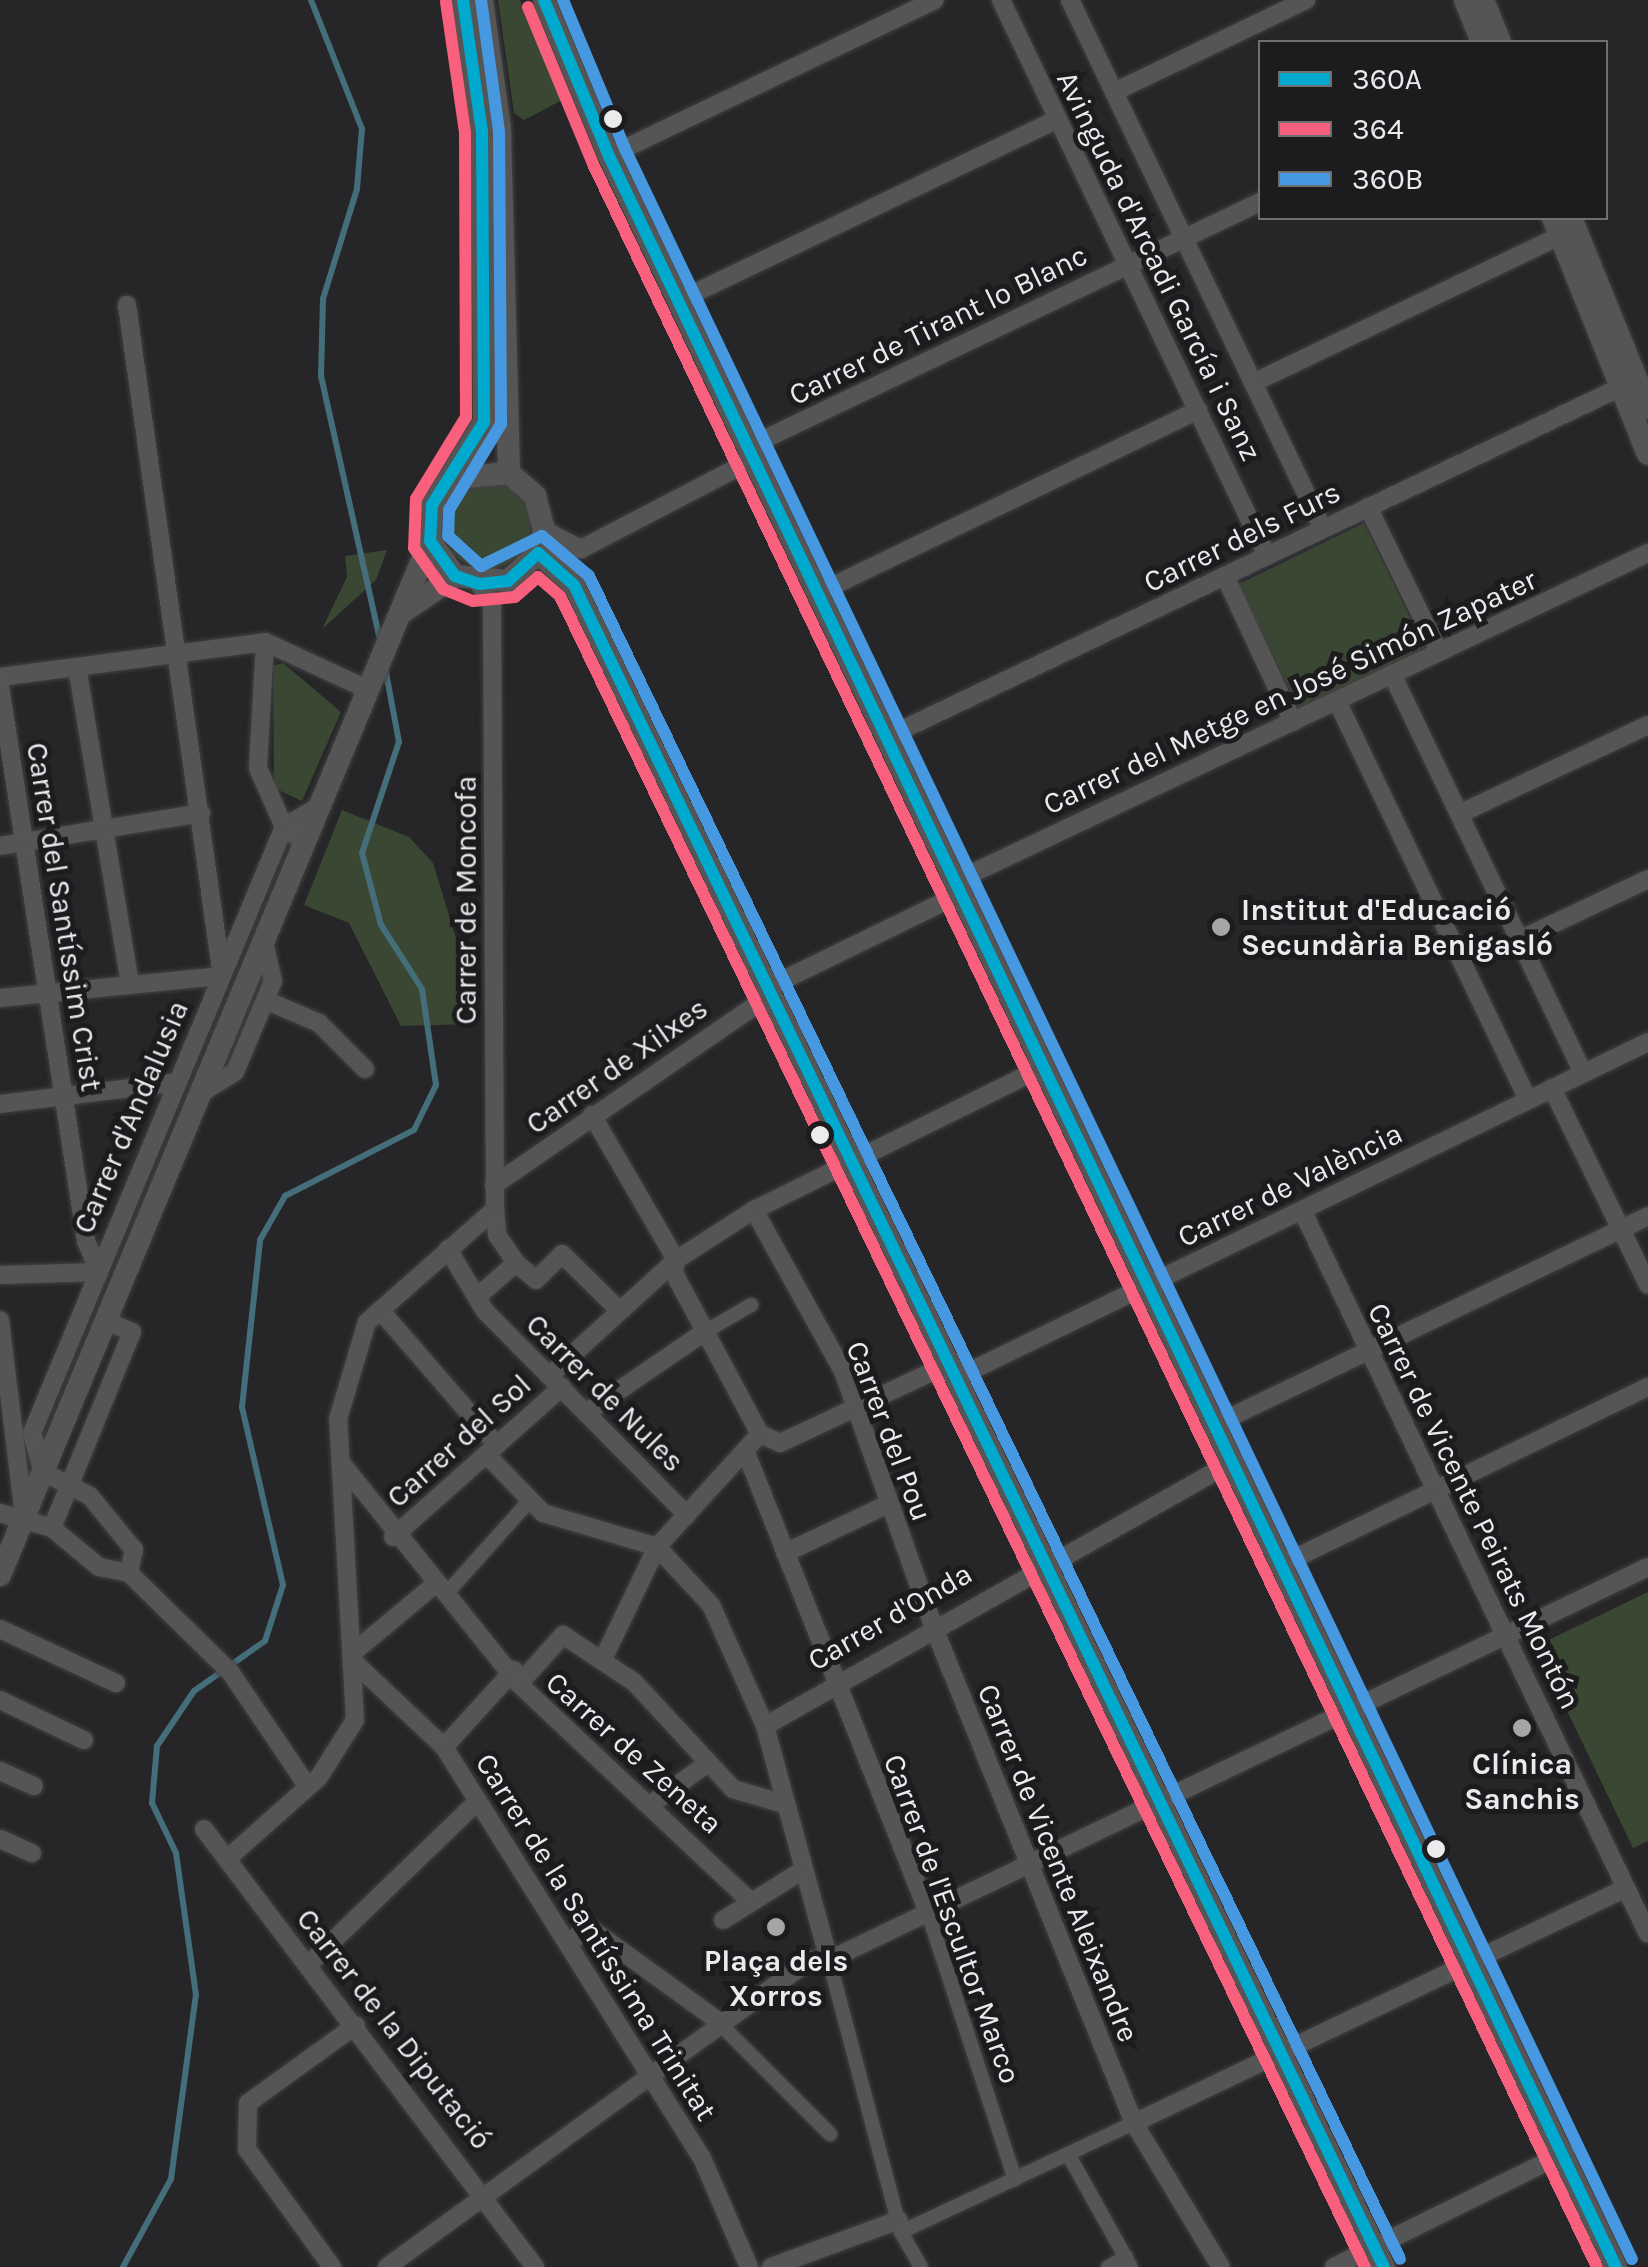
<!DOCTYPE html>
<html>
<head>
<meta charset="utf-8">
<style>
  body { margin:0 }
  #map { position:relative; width:1648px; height:2267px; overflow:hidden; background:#262527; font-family:Karla,sans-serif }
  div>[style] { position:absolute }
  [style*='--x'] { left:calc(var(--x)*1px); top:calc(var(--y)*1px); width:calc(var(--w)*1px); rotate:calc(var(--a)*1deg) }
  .green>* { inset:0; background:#3a4833; transform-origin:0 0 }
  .round { border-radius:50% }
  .stream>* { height:6px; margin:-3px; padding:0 3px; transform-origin:3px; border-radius:3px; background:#446e7a }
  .roads { filter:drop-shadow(0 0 2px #424143) drop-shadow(0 0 2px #424143) }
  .pedestrian>* { height:14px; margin:-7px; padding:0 7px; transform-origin:7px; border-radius:7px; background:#565556 }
  .minor>* { height:18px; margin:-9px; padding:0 9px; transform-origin:9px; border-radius:9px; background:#565556 }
  .tertiary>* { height:22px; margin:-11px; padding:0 11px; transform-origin:11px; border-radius:11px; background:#565556 }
  .bus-1>* { height:12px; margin:-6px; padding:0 6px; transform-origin:6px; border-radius:6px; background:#00a9ce }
  .bus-2>* { height:12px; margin:-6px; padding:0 6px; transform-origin:6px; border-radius:6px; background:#f8607d }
  .bus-3>* { height:12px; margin:-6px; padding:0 6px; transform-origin:6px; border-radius:6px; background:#4699e1 }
  .dots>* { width:28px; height:28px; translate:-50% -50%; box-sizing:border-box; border:5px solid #1c1b1e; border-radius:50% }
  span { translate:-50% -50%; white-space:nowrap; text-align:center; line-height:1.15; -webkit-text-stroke:10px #1c1b1e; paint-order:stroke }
  .street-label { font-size:30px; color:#ebeaed }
  .poi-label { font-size:30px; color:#ebeaed; font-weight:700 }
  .left { translate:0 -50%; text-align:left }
  .legend { position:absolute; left:1258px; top:40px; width:350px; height:180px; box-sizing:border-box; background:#1c1b1e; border:2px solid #6f6e71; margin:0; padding:12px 18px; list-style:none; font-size:30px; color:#ebeaed }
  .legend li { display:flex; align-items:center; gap:20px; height:50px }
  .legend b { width:50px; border:2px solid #6f6e71 }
</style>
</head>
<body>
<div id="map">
  <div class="green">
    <i style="clip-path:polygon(498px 0,520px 0,562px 100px,524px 120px,514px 113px)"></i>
    <i class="round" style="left:443px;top:481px;width:88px;height:88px"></i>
    <i style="left:1364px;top:523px;width:139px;height:140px;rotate:64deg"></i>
    <i style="clip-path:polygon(387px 550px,376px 580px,322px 629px,347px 577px,345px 556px)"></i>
    <i style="clip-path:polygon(283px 663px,341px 712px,302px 801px,274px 788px,273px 666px)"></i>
    <i style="clip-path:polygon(342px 810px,409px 837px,433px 863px,472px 990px,472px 1024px,401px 1026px,349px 923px,304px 905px)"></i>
    <i style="clip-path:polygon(1648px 1592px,1648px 1841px,1633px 1848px,1536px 1646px)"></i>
  </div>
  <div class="stream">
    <i style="--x:311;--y:0;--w:139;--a:68.4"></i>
    <i style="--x:362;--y:129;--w:60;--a:94.8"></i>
    <i style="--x:357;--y:189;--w:115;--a:107.2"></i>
    <i style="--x:323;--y:299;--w:77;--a:91.5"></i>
    <i style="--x:321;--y:376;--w:271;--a:77.4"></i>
    <i style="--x:123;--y:2267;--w:100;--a:-61.4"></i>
    <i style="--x:171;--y:2179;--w:186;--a:-82.3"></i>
    <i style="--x:196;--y:1995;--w:143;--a:-98"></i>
    <i style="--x:176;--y:1853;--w:55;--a:-115.6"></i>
    <i style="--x:152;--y:1803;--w:57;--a:-85"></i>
    <i style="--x:157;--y:1746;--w:66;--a:-56.1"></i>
    <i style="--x:194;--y:1691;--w:87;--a:-35.2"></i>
    <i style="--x:265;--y:1641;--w:59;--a:-72.2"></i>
    <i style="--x:283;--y:1585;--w:183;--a:-103"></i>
    <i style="--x:242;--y:1407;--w:168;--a:-83.8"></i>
    <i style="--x:260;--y:1240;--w:51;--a:-60.4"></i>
    <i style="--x:285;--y:1196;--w:145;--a:-27.1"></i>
    <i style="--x:414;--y:1130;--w:50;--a:-63.9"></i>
    <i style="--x:436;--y:1085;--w:97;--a:-98.3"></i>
    <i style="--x:422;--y:989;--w:76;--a:-122.6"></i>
    <i style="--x:381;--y:925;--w:74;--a:-104.8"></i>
    <i style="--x:362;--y:853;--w:117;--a:-71.6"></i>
    <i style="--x:399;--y:742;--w:76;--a:-100.6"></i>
  </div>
  <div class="roads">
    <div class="pedestrian">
      <i style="--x:703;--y:1333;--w:56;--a:-30.3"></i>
      <i style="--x:446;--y:1594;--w:126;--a:-48.2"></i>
      <i style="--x:928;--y:1913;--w:280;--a:71.9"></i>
      <i style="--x:829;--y:1960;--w:281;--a:75.2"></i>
      <i style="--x:901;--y:2232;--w:40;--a:60.3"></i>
      <i style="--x:717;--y:2021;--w:160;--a:45"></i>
      <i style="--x:1068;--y:2154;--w:129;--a:60.9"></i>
      <i style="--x:901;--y:2232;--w:257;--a:-25.1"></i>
      <i style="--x:1108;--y:2267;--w:21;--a:-29"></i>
    </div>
    <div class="minor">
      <i style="--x:1001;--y:0;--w:616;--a:64.43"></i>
      <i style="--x:1070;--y:0;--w:586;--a:64.44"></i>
      <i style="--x:1114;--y:92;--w:213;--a:-25.6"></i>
      <i style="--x:609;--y:156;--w:361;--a:-25.6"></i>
      <i style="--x:678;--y:301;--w:421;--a:-25.6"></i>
      <i style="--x:1253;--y:383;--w:340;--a:-25.6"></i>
      <i style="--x:748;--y:447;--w:568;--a:-25.57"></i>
      <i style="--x:1368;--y:507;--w:161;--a:63.9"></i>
      <i style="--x:544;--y:530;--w:42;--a:27.2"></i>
      <i style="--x:581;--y:549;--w:195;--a:-27.5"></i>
      <i style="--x:1225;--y:576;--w:161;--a:65"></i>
      <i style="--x:818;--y:593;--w:422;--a:-25.7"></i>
      <i style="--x:265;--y:642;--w:126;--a:93.2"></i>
      <i style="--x:258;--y:768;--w:64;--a:66.2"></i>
      <i style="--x:284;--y:827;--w:26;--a:37"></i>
      <i style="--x:77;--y:667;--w:322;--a:80.5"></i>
      <i style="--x:1392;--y:674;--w:442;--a:64.4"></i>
      <i style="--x:0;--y:677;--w:267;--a:-7.5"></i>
      <i style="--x:265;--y:642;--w:115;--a:24.8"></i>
      <i style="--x:0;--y:686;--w:562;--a:81.19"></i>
      <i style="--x:86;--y:1241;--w:34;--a:67"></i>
      <i style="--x:99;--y:1272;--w:99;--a:178.3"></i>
      <i style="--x:1337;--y:701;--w:442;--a:64.4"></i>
      <i style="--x:887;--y:737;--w:813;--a:-25.49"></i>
      <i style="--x:1459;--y:814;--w:209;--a:-25.2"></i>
      <i style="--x:0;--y:846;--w:204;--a:-9.3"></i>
      <i style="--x:956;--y:881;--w:766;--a:-25.36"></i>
      <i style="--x:1519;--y:940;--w:143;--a:-25.3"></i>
      <i style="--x:769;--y:987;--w:215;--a:-26"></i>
      <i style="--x:0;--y:998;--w:223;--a:-5.7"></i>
      <i style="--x:222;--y:976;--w:678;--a:-98.06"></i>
      <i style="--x:265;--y:1000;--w:59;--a:23.1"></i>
      <i style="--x:319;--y:1023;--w:65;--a:45"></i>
      <i style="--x:1552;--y:1088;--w:219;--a:64"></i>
      <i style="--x:201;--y:1093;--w:40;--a:-32"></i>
      <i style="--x:235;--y:1072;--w:99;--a:-67.3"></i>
      <i style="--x:273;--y:981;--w:40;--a:-103"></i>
      <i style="--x:0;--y:1104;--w:179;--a:-7"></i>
      <i style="--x:592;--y:1115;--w:168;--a:59.9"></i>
      <i style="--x:494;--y:1185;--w:337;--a:-34.5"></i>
      <i style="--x:754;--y:1210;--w:184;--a:61.1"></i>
      <i style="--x:843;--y:1371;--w:267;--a:70.5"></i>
      <i style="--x:932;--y:1623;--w:539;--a:68"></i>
      <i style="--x:1134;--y:2123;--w:168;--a:58.9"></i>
      <i style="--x:1302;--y:1210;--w:802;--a:64.46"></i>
      <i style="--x:448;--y:1249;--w:72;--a:59.2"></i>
      <i style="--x:485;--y:1311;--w:287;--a:45.3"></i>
      <i style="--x:676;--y:1260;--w:13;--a:99"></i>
      <i style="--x:674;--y:1273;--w:183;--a:61.9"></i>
      <i style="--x:516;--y:1263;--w:26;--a:40"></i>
      <i style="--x:536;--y:1280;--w:37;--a:-45"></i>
      <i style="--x:562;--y:1254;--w:81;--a:44.5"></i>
      <i style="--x:477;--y:1297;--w:52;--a:-41.1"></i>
      <i style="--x:516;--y:1263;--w:34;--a:-124"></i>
      <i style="--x:497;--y:1235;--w:26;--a:-94"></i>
      <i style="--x:380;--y:1310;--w:179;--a:49.1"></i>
      <i style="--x:0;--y:1320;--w:197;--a:83"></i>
      <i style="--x:549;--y:1376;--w:172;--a:-42.4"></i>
      <i style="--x:676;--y:1260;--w:93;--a:-32.7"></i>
      <i style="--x:754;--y:1210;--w:325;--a:-26.3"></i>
      <i style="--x:956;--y:1378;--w:769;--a:-25.9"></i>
      <i style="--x:586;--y:1413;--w:142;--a:-34.4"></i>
      <i style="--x:1216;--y:1424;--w:479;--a:-25.7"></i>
      <i style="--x:760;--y:1434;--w:22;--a:24"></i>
      <i style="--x:780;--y:1443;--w:187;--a:-25.1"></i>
      <i style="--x:745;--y:1450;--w:498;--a:68.4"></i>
      <i style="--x:486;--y:1454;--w:82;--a:46"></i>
      <i style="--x:543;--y:1513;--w:119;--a:16.6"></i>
      <i style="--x:657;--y:1547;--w:79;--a:47"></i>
      <i style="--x:711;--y:1605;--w:133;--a:65.9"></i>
      <i style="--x:765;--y:1726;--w:243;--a:74.7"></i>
      <i style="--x:342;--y:1464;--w:282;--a:51.2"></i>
      <i style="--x:519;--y:1684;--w:318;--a:43.2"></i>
      <i style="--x:0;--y:1513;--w:54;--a:16.1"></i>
      <i style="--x:52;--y:1528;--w:212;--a:-67.8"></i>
      <i style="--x:132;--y:1332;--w:28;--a:-157"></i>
      <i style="--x:52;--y:1528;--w:61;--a:39.7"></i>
      <i style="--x:99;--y:1567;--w:31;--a:11"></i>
      <i style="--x:129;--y:1573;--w:143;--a:44.4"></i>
      <i style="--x:231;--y:1673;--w:134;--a:56"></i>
      <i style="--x:393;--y:1537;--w:226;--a:-41.6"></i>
      <i style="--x:785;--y:1553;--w:114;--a:-25.4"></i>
      <i style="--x:1283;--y:1564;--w:406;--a:-25.9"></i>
      <i style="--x:129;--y:1573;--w:24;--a:-78"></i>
      <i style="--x:134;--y:1550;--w:70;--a:-129.2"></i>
      <i style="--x:90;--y:1496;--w:53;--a:-152.9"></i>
      <i style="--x:43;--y:1472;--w:41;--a:-105.8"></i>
      <i style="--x:32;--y:1433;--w:656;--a:-67.42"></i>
      <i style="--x:284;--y:827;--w:43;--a:-30.7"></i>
      <i style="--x:0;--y:1629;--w:128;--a:25"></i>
      <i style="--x:355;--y:1651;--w:102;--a:-39.8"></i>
      <i style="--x:605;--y:1655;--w:120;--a:-64.3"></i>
      <i style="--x:657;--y:1547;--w:153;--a:-47.7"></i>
      <i style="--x:356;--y:1664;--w:121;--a:43.3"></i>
      <i style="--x:444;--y:1747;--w:485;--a:57.9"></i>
      <i style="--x:702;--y:2158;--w:119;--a:66.7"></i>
      <i style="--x:519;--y:1684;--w:66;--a:-48.1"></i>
      <i style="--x:563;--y:1635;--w:85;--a:33.5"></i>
      <i style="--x:634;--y:1682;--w:146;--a:47.2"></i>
      <i style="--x:733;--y:1789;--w:50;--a:16.3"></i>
      <i style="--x:0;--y:1700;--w:93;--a:25.5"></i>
      <i style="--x:765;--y:1726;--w:539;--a:-29.47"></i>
      <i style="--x:444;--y:1747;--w:104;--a:-47.7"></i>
      <i style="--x:0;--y:1771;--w:37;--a:24"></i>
      <i style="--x:654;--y:1802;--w:63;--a:-36"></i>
      <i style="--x:204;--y:1829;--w:549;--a:52.92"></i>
      <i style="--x:0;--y:1839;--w:35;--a:24"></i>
      <i style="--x:227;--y:1859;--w:123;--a:-41.7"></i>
      <i style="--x:319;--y:1777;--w:67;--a:-57.7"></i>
      <i style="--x:355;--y:1720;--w:301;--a:-93.2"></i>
      <i style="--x:338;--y:1419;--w:101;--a:-73.4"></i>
      <i style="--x:367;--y:1322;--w:171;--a:-41.4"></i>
      <i style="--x:495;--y:1209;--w:605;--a:-90.28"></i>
      <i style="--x:492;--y:604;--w:24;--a:-123"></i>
      <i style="--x:723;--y:1920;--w:94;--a:-32"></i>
      <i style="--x:569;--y:1945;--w:26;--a:-47"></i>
      <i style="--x:587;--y:1926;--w:160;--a:35.9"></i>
      <i style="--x:309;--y:1964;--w:235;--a:-44"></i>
      <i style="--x:1134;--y:2123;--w:545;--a:-25.53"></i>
      <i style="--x:332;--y:2267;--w:145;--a:-125.8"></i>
      <i style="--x:247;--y:2149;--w:46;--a:-88.8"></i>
      <i style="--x:248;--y:2103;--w:133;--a:-35.8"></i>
      <i style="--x:387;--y:2267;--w:523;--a:-35.97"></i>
      <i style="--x:810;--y:1960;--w:19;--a:0"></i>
      <i style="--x:829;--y:1960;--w:908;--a:-25.63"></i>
      <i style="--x:771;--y:2267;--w:136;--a:-20.2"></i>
      <i style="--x:1334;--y:2267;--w:258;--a:-26.3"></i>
    </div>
    <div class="tertiary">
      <i style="--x:482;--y:0;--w:129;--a:82"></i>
      <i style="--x:500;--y:128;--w:345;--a:88.5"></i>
      <i style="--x:544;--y:0;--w:169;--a:67.4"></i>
      <i style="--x:609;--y:156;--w:2339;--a:64.5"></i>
      <i style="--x:1465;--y:0;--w:45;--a:68"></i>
      <i style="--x:1483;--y:0;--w:45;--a:68"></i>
      <i style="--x:1553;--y:218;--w:254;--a:68.1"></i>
      <i style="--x:1571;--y:218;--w:205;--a:67.9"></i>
      <i style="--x:455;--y:478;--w:54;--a:-5.3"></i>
      <i style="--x:509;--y:473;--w:35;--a:41"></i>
      <i style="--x:535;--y:496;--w:35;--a:75"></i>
      <i style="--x:544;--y:530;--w:24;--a:105"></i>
      <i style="--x:538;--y:553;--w:41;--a:137"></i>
      <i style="--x:508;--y:581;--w:53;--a:-174.6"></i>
      <i style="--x:455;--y:576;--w:43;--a:-125.5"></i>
      <i style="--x:430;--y:541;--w:36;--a:-87"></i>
      <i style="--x:432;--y:505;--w:98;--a:-57.9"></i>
      <i style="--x:484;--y:422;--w:290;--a:-90.4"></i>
      <i style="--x:482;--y:132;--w:133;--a:-98.2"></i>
      <i style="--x:538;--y:553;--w:48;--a:41.6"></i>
      <i style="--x:574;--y:585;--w:1867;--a:64.29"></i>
      <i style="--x:400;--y:614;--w:67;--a:-34.6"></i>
      <i style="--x:0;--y:1575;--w:1120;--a:-67.42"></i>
    </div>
  </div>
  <div class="bus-1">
    <i style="--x:463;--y:0;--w:133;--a:81.8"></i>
    <i style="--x:482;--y:132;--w:290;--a:89.6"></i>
    <i style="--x:484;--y:422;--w:98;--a:122.1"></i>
    <i style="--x:432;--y:505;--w:36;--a:93"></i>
    <i style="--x:430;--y:541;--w:43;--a:54.5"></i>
    <i style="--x:455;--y:576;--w:25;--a:18"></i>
    <i style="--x:479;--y:584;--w:29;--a:-6"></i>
    <i style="--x:508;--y:581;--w:41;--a:-43"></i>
    <i style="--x:544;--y:0;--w:169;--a:67.4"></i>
    <i style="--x:609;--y:156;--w:2339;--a:64.5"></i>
    <i style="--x:538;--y:553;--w:48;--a:41.6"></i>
    <i style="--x:574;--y:585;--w:1867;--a:64.29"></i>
  </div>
  <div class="bus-2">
    <i style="--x:446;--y:2;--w:132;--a:81.7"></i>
    <i style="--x:465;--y:133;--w:284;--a:89.8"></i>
    <i style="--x:466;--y:417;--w:96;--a:121.4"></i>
    <i style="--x:416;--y:499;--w:49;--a:92.3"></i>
    <i style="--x:414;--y:548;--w:50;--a:54.7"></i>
    <i style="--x:443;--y:589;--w:32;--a:22"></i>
    <i style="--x:473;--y:601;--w:42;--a:-5.4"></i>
    <i style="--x:515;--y:597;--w:30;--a:-41"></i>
    <i style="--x:538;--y:577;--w:29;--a:41"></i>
    <i style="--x:560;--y:596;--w:1855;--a:64.28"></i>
    <i style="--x:528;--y:7;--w:170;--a:67.5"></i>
    <i style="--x:593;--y:164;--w:2330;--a:64.48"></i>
  </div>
  <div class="bus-3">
    <i style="--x:481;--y:0;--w:133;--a:82.2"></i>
    <i style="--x:499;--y:132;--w:292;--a:89.6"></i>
    <i style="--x:501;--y:424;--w:100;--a:121.2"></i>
    <i style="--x:449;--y:510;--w:26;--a:92"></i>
    <i style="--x:448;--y:536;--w:45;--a:42.3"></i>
    <i style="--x:481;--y:566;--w:68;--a:-26.2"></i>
    <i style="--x:542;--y:536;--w:62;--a:40.4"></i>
    <i style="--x:589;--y:576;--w:1868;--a:64.27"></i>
    <i style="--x:563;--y:0;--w:161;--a:67.4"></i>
    <i style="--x:625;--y:149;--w:2338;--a:64.49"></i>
  </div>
  <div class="dots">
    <i style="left:613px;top:119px;background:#ebeaed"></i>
    <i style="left:1221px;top:927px;background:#a6a5a8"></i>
    <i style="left:820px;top:1135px;background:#ebeaed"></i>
    <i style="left:1522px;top:1728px;background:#a6a5a8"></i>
    <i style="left:1436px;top:1849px;background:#ebeaed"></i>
    <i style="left:776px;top:1927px;background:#a6a5a8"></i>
  </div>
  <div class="street-label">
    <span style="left:1159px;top:266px;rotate:64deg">Avinguda d'Arcadi García i Sanz</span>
    <span style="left:938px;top:325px;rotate:-26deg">Carrer de Tirant lo Blanc</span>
    <span style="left:1242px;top:537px;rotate:-26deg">Carrer dels Furs</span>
    <span style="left:1290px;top:692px;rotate:-25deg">Carrer del Metge en José Simón Zapater</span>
    <span style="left:466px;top:900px;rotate:-90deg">Carrer de Moncofa</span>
    <span style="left:64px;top:917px;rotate:81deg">Carrer del Santíssim Crist</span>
    <span style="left:617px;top:1066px;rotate:-35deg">Carrer de Xilxes</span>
    <span style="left:131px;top:1117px;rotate:-67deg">Carrer d'Andalusia</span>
    <span style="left:1290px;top:1185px;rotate:-26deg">Carrer de València</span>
    <span style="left:605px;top:1393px;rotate:45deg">Carrer de Nules</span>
    <span style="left:889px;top:1431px;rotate:69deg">Carrer del Pou</span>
    <span style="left:459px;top:1441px;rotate:-42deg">Carrer del Sol</span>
    <span style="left:1474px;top:1506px;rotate:64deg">Carrer de Vicente Peirats Montón</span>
    <span style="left:890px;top:1617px;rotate:-30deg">Carrer d'Onda</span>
    <span style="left:634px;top:1753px;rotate:42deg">Carrer de Zeneta</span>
    <span style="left:1058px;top:1863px;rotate:68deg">Carrer de Vicente Aleixandre</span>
    <span style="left:952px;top:1919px;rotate:70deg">Carrer de l'Escultor Marco</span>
    <span style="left:596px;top:1937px;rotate:58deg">Carrer de la Santíssima Trinitat</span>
    <span style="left:394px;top:2029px;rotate:52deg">Carrer de la Diputació</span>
  </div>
  <div class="poi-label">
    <span class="left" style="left:1241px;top:927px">Institut d'Educació<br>Secundària Benigasló</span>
    <span style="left:1522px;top:1781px">Clínica<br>Sanchis</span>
    <span style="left:776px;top:1978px">Plaça dels<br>Xorros</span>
  </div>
  <ul class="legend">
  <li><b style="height:12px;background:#00a9ce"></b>360A</li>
  <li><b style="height:12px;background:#f8607d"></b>364</li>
  <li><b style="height:12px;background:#4699e1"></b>360B</li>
  </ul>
</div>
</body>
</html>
